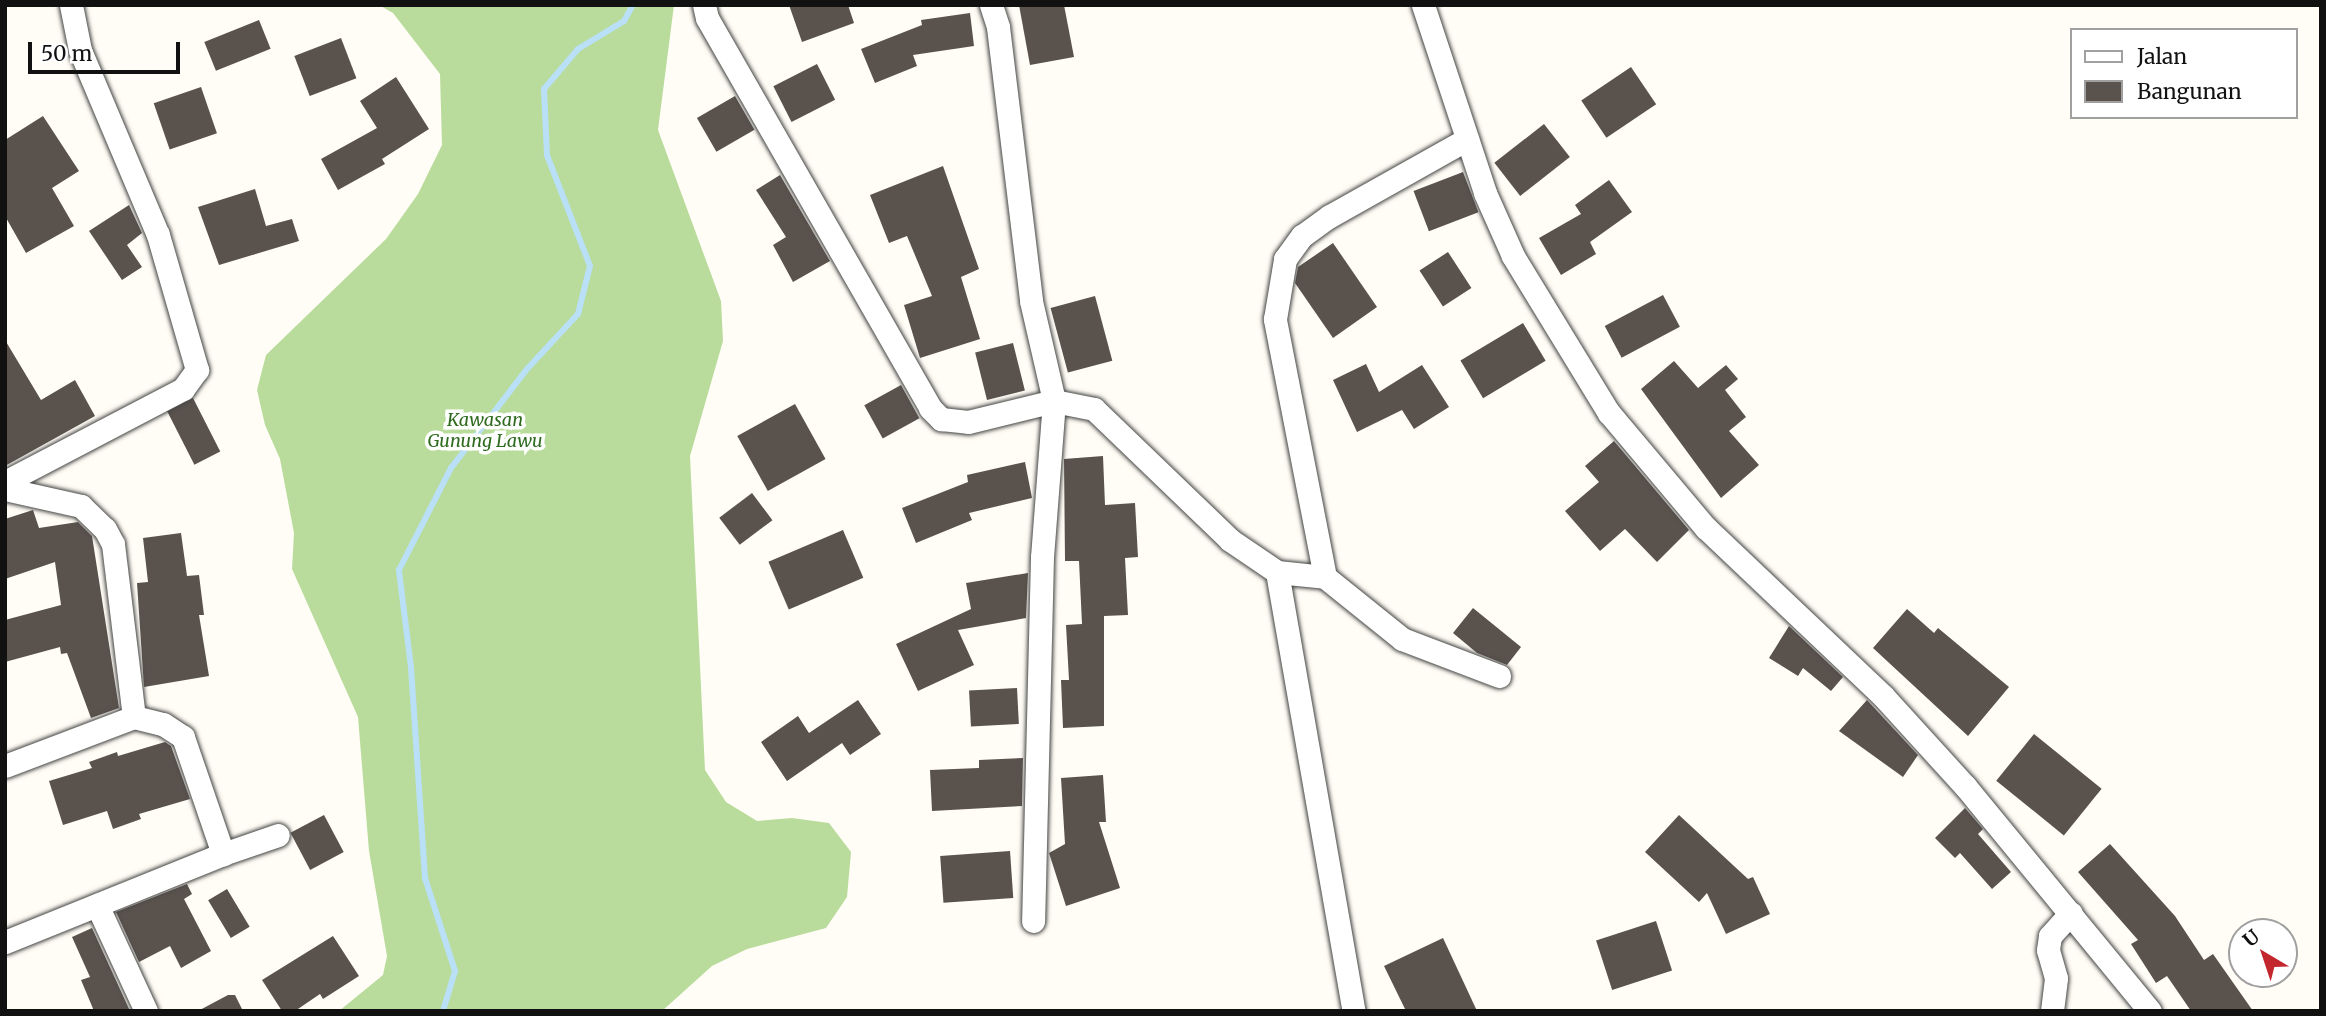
<!DOCTYPE html>
<html>
<head>
<meta charset="utf-8">
<style>
  body { margin:0 }
  #map { position:relative; width:2326px; height:1016px; overflow:hidden; background:#fffdf5; font-family:Merriweather,serif }
  div>[style] { position:absolute }
  [style*='--x'] { left:calc(var(--x)*1px); top:calc(var(--y)*1px); width:calc(var(--w)*1px); rotate:calc(var(--a)*1deg) }
  .forest>* { inset:0; background:#b9dc9c }
  .stream>* { height:6px; margin:-3px; padding:0 3px; transform-origin:3px; border-radius:3px; background:#b9e0f7 }
  .building>* { inset:0; background:#5a524d; transform-origin:0 0 }
  .roads { filter:drop-shadow(0 0 2px #444) drop-shadow(0 0 2px #444) }
  .minor>* { height:23px; margin:-11.5px; padding:0 11.5px; transform-origin:11.5px; border-radius:11.5px; background:#fff }
  span { translate:-50% -50%; white-space:nowrap; text-align:center; line-height:1.15; -webkit-text-stroke:7px #fff; paint-order:stroke }
  .park-label { font-size:18px; color:#2f6b1f; font-style:italic }
  .frame { position:absolute; inset:0; border:7px solid #111; pointer-events:none }
  .legend { position:absolute; left:2070px; top:28px; width:228px; height:91px; box-sizing:border-box; background:#fff; border:2px solid #a0a0a0; margin:0; padding:9px 12px; list-style:none; font-size:21px; color:#111 }
  .legend li { display:flex; align-items:center; gap:14px; height:35px }
  .legend b { width:35px; border:2px solid #a0a0a0 }
  .north { position:absolute; left:2228px; top:918px; width:70px; height:70px; box-sizing:border-box; background:#fff; border:2px solid #a0a0a0; border-radius:50%; rotate:321deg; font-size:19px; font-weight:700; line-height:28px; text-align:center; color:#111 }
  .north::after { content:''; display:block; margin:auto; width:24px; height:32px; background:#c4262e; clip-path:polygon(50% 0,100% 100%,50% 72%,0 100%) }
  .scale { position:absolute; left:28px; top:42px; width:152px; height:32px; box-sizing:border-box; border:4px solid #111; border-top:0; padding-left:9px; font-size:21px; line-height:24px; white-space:nowrap; color:#111; -webkit-text-stroke:5px #fff; paint-order:stroke }
</style>
</head>
<body>
<div id="map">
  <div class="forest">
    <i style="clip-path:polygon(379px 5px,674px 5px,658px 130px,721px 301px,723px 341px,690px 456px,705px 770px,726px 802px,757px 821px,792px 818px,829px 823px,851px 852px,847px 897px,826px 928px,747px 949px,712px 966px,662px 1011px,339px 1011px,383px 975px,387px 956px,369px 851px,358px 717px,292px 569px,294px 533px,280px 459px,265px 425px,257px 390px,266px 355px,386px 239px,418px 194px,442px 145px,440px 74px,393px 13px)"></i>
  </div>
  <div class="stream">
    <i style="--x:443;--y:1011;--w:42;--a:-73.3"></i>
    <i style="--x:455;--y:971;--w:98;--a:-107.9"></i>
    <i style="--x:425;--y:878;--w:211;--a:-93.8"></i>
    <i style="--x:411;--y:667;--w:98;--a:-97.1"></i>
    <i style="--x:399;--y:570;--w:114;--a:-63"></i>
    <i style="--x:451;--y:468;--w:125;--a:-52.5"></i>
    <i style="--x:527;--y:369;--w:75;--a:-47.2"></i>
    <i style="--x:578;--y:314;--w:49;--a:-76"></i>
    <i style="--x:590;--y:266;--w:119;--a:-111.2"></i>
    <i style="--x:547;--y:155;--w:66;--a:-92.6"></i>
    <i style="--x:544;--y:89;--w:52;--a:-49.6"></i>
    <i style="--x:578;--y:49;--w:54;--a:-31.3"></i>
    <i style="--x:624;--y:21;--w:18;--a:-61"></i>
  </div>
  <div class="building">
    <i style="clip-path:polygon(789px 5px,848px 5px,854px 23px,802px 42px)"></i>
    <i style="clip-path:polygon(1019px 5px,1064px 5px,1074px 57px,1030px 65px)"></i>
    <i style="clip-path:polygon(970px 13px,974px 46px,913px 55px,917px 66px,875px 83px,861px 49px,922px 25px,921px 20px)"></i>
    <i style="left:259px;top:20px;width:31px;height:59px;rotate:68deg"></i>
    <i style="left:341px;top:38px;width:43px;height:50px;rotate:69deg"></i>
    <i style="left:817px;top:64px;width:40px;height:49px;rotate:63deg"></i>
    <i style="left:1631px;top:67px;width:45px;height:60px;rotate:56deg"></i>
    <i style="clip-path:polygon(396px 77px,429px 129px,382px 159px,385px 164px,338px 190px,321px 159px,377px 128px,360px 101px)"></i>
    <i style="left:201px;top:87px;width:49px;height:50px;rotate:71deg"></i>
    <i style="left:735px;top:96px;width:39px;height:44px;rotate:60deg"></i>
    <i style="clip-path:polygon(43px 116px,79px 171px,52px 188px,74px 226px,26px 253px,5px 216px,5px 140px)"></i>
    <i style="left:1544px;top:124px;width:42px;height:63px;rotate:52deg"></i>
    <i style="clip-path:polygon(943px 166px,979px 269px,961px 277px,980px 339px,920px 358px,904px 305px,932px 296px,907px 236px,889px 243px,870px 195px)"></i>
    <i style="left:1463px;top:172px;width:43px;height:53px;rotate:69deg"></i>
    <i style="clip-path:polygon(780px 175px,830px 261px,793px 282px,773px 245px,786px 237px,756px 190px)"></i>
    <i style="clip-path:polygon(1609px 180px,1632px 212px,1590px 242px,1596px 254px,1561px 275px,1539px 238px,1581px 214px,1575px 205px)"></i>
    <i style="clip-path:polygon(255px 189px,266px 226px,292px 219px,299px 241px,219px 265px,198px 207px)"></i>
    <i style="clip-path:polygon(129px 205px,142px 233px,127px 245px,142px 267px,122px 280px,89px 231px)"></i>
    <i style="clip-path:polygon(1333px 243px,1377px 307px,1333px 338px,1295px 283px,1298px 267px)"></i>
    <i style="left:1448px;top:252px;width:43px;height:34px;rotate:57deg"></i>
    <i style="left:1663px;top:295px;width:36px;height:66px;rotate:62deg"></i>
    <i style="left:1095px;top:296px;width:67px;height:46px;rotate:75deg"></i>
    <i style="left:1523px;top:323px;width:44px;height:73px;rotate:59deg"></i>
    <i style="clip-path:polygon(5px 340px,41px 400px,75px 380px,95px 416px,5px 466px)"></i>
    <i style="left:1013px;top:343px;width:49px;height:39px;rotate:76deg"></i>
    <i style="clip-path:polygon(1674px 361px,1698px 388px,1726px 365px,1738px 379px,1725px 390px,1746px 417px,1729px 431px,1759px 465px,1721px 498px,1641px 389px)"></i>
    <i style="clip-path:polygon(1366px 364px,1379px 392px,1422px 365px,1449px 407px,1414px 429px,1402px 410px,1357px 432px,1333px 380px)"></i>
    <i style="left:901px;top:385px;width:38px;height:42px;rotate:61deg"></i>
    <i style="left:193px;top:398px;width:60px;height:29px;rotate:63deg"></i>
    <i style="left:795px;top:404px;width:63px;height:66px;rotate:61deg"></i>
    <i style="clip-path:polygon(1614px 441px,1689px 530px,1657px 562px,1625px 529px,1600px 551px,1565px 511px,1599px 482px,1585px 466px)"></i>
    <i style="clip-path:polygon(1103px 456px,1105px 505px,1135px 503px,1138px 557px,1125px 558px,1128px 615px,1104px 616px,1104px 726px,1063px 728px,1061px 680px,1069px 680px,1066px 625px,1082px 624px,1079px 561px,1065px 561px,1064px 459px)"></i>
    <i style="clip-path:polygon(1025px 462px,1032px 498px,969px 513px,972px 520px,916px 543px,902px 508px,968px 482px,967px 475px)"></i>
    <i style="left:752px;top:493px;width:34px;height:41px;rotate:53deg"></i>
    <i style="clip-path:polygon(33px 510px,39px 528px,78px 522px,92px 536px,119px 708px,91px 718px,67px 653px,61px 654px,60px 647px,5px 662px,5px 620px,61px 605px,55px 562px,5px 579px,5px 519px)"></i>
    <i style="left:843px;top:530px;width:52px;height:81px;rotate:67deg"></i>
    <i style="clip-path:polygon(181px 533px,187px 576px,199px 575px,204px 615px,199px 615px,209px 676px,144px 687px,137px 583px,148px 582px,143px 538px)"></i>
    <i style="clip-path:polygon(1028px 573px,1026px 618px,958px 630px,974px 665px,918px 691px,896px 644px,971px 609px,966px 583px)"></i>
    <i style="clip-path:polygon(1473px 608px,1521px 647px,1507px 665px,1477px 653px,1453px 633px)"></i>
    <i style="clip-path:polygon(1907px 609px,1934px 633px,1938px 628px,2009px 687px,1968px 736px,1873px 648px)"></i>
    <i style="clip-path:polygon(1789px 626px,1843px 677px,1831px 691px,1803px 668px,1798px 676px,1769px 658px)"></i>
    <i style="left:1017px;top:688px;width:36px;height:48px;rotate:87deg"></i>
    <i style="clip-path:polygon(858px 700px,881px 734px,850px 755px,842px 743px,787px 781px,761px 742px,798px 716px,809px 733px)"></i>
    <i style="clip-path:polygon(1867px 700px,1918px 755px,1903px 777px,1839px 731px)"></i>
    <i style="left:2034px;top:734px;width:87px;height:60px;rotate:39deg"></i>
    <i style="clip-path:polygon(165px 742px,171px 746px,190px 799px,139px 814px,141px 819px,113px 829px,107px 811px,63px 825px,49px 781px,92px 768px,89px 762px,117px 752px,118px 756px)"></i>
    <i style="clip-path:polygon(1023px 758px,1022px 806px,932px 811px,930px 770px,979px 768px,979px 760px)"></i>
    <i style="clip-path:polygon(1103px 775px,1106px 822px,1099px 822px,1120px 888px,1066px 906px,1049px 853px,1065px 844px,1061px 778px)"></i>
    <i style="clip-path:polygon(1965px 808px,1983px 829px,1978px 834px,2011px 872px,1992px 889px,1960px 853px,1955px 858px,1935px 838px)"></i>
    <i style="left:324px;top:815px;width:42px;height:38px;rotate:62deg"></i>
    <i style="clip-path:polygon(1679px 815px,1748px 879px,1753px 877px,1770px 914px,1726px 934px,1707px 893px,1699px 902px,1645px 852px)"></i>
    <i style="clip-path:polygon(2110px 844px,2175px 916px,2204px 960px,2213px 954px,2253px 1011px,2191px 1011px,2167px 976px,2156px 983px,2131px 944px,2138px 940px,2078px 872px)"></i>
    <i style="left:1010px;top:851px;width:47px;height:70px;rotate:86deg"></i>
    <i style="clip-path:polygon(187px 884px,192px 894px,184px 899px,211px 951px,181px 968px,170px 946px,139px 962px,116px 912px)"></i>
    <i style="left:227px;top:889px;width:44px;height:22px;rotate:59deg"></i>
    <i style="left:1656px;top:921px;width:52px;height:63px;rotate:72deg"></i>
    <i style="clip-path:polygon(92px 928px,130px 1011px,94px 1011px,81px 980px,90px 977px,72px 937px)"></i>
    <i style="clip-path:polygon(333px 936px,359px 976px,323px 999px,320px 994px,295px 1011px,282px 1011px,262px 980px)"></i>
    <i style="clip-path:polygon(1443px 938px,1477px 1011px,1406px 1011px,1384px 966px)"></i>
    <i style="clip-path:polygon(228px 995px,235px 995px,243px 1011px,198px 1011px)"></i>
  </div>
  <div class="roads">
    <div class="minor">
      <i style="--x:704;--y:5;--w:13;--a:77"></i>
      <i style="--x:707;--y:18;--w:449;--a:60.2"></i>
      <i style="--x:930;--y:408;--w:16;--a:45"></i>
      <i style="--x:941;--y:419;--w:27;--a:6"></i>
      <i style="--x:968;--y:422;--w:89;--a:-13.7"></i>
      <i style="--x:1054;--y:401;--w:41;--a:11.3"></i>
      <i style="--x:1094;--y:409;--w:189;--a:43.9"></i>
      <i style="--x:1230;--y:540;--w:57;--a:34.2"></i>
      <i style="--x:1277;--y:572;--w:48;--a:5.9"></i>
      <i style="--x:1325;--y:577;--w:99;--a:38.8"></i>
      <i style="--x:1402;--y:639;--w:104;--a:20.9"></i>
      <i style="--x:991;--y:5;--w:23;--a:72"></i>
      <i style="--x:998;--y:27;--w:276;--a:83.1"></i>
      <i style="--x:1031;--y:301;--w:103;--a:77"></i>
      <i style="--x:1054;--y:401;--w:156;--a:94.4"></i>
      <i style="--x:1042;--y:557;--w:364;--a:91.4"></i>
      <i style="--x:1423;--y:5;--w:198;--a:71.7"></i>
      <i style="--x:1485;--y:193;--w:69;--a:66"></i>
      <i style="--x:1513;--y:256;--w:184;--a:58.6"></i>
      <i style="--x:1609;--y:413;--w:150;--a:49.9"></i>
      <i style="--x:1706;--y:528;--w:244;--a:43.5"></i>
      <i style="--x:1883;--y:696;--w:122;--a:47.7"></i>
      <i style="--x:1965;--y:786;--w:291;--a:50.6"></i>
      <i style="--x:5;--y:482;--w:201;--a:-27.6"></i>
      <i style="--x:183;--y:389;--w:24;--a:-54"></i>
      <i style="--x:197;--y:370;--w:141;--a:-106.1"></i>
      <i style="--x:158;--y:235;--w:201;--a:-112.9"></i>
      <i style="--x:80;--y:50;--w:46;--a:-101.3"></i>
      <i style="--x:5;--y:489;--w:78;--a:12.6"></i>
      <i style="--x:81;--y:506;--w:33;--a:44"></i>
      <i style="--x:105;--y:529;--w:17;--a:62"></i>
      <i style="--x:113;--y:544;--w:174;--a:83.1"></i>
      <i style="--x:1277;--y:572;--w:446;--a:80.1"></i>
      <i style="--x:1325;--y:577;--w:263;--a:-101"></i>
      <i style="--x:1275;--y:319;--w:61;--a:-80.5"></i>
      <i style="--x:1285;--y:259;--w:29;--a:-54"></i>
      <i style="--x:1302;--y:236;--w:34;--a:-36"></i>
      <i style="--x:1330;--y:216;--w:157;--a:-29.3"></i>
      <i style="--x:5;--y:766;--w:138;--a:-20.8"></i>
      <i style="--x:134;--y:717;--w:30;--a:14"></i>
      <i style="--x:163;--y:724;--w:24;--a:33"></i>
      <i style="--x:183;--y:737;--w:124;--a:71.1"></i>
      <i style="--x:223;--y:854;--w:235;--a:158"></i>
      <i style="--x:223;--y:854;--w:58;--a:-19.1"></i>
      <i style="--x:97;--y:905;--w:117;--a:65.2"></i>
      <i style="--x:2052;--y:1011;--w:33;--a:-83"></i>
      <i style="--x:2056;--y:978;--w:29;--a:-106"></i>
      <i style="--x:2048;--y:950;--w:14;--a:-82"></i>
      <i style="--x:2050;--y:936;--w:31;--a:-48"></i>
    </div>
  </div>
  <div class="park-label">
    <span style="left:485px;top:431px">Kawasan<br>Gunung Lawu</span>
  </div>
  <div class="frame"></div>
  <ul class="legend">
  <li><b style="height:9px;background:#fff"></b>Jalan</li>
  <li><b style="height:19px;background:#5a524d"></b>Bangunan</li>
  </ul>
  <div class="north">U</div>
  <div class="scale">50 m</div>
</div>
</body>
</html>
